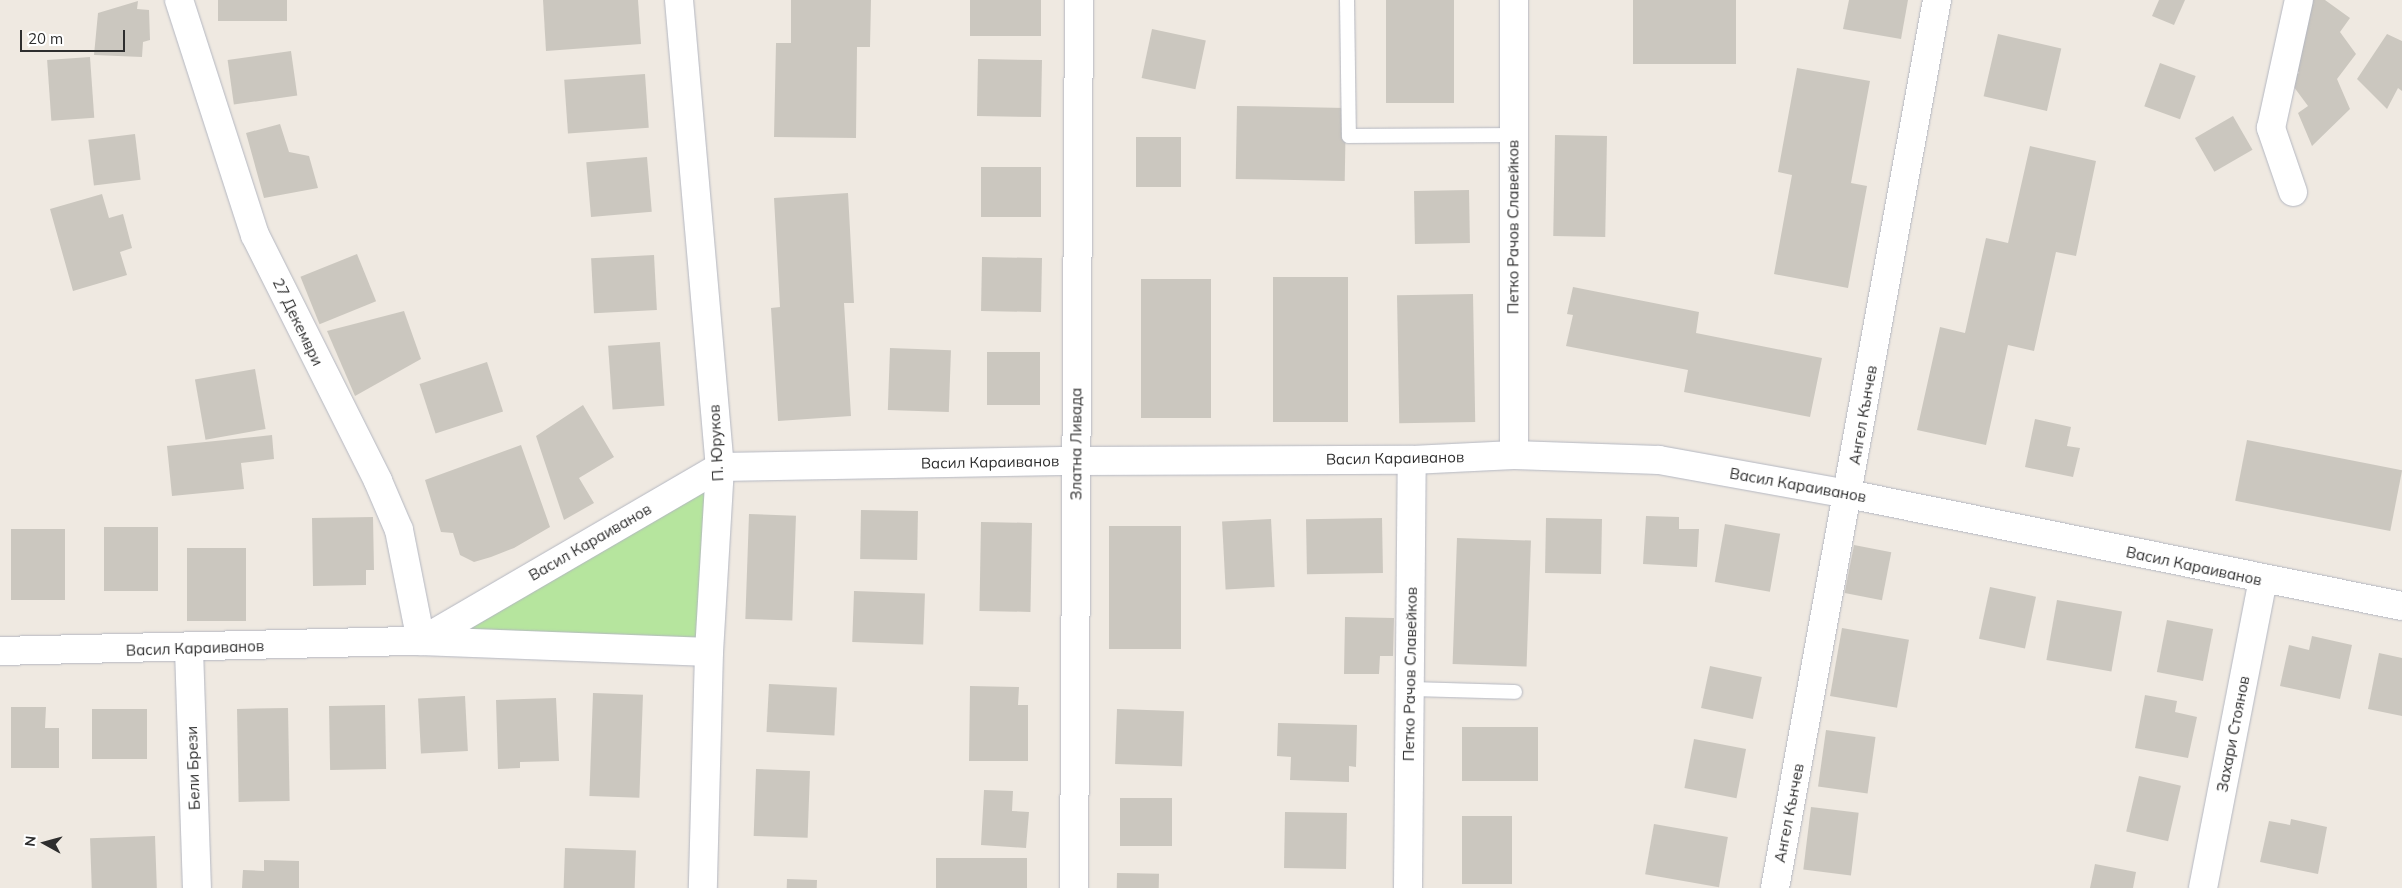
<!DOCTYPE html>
<html>
<head>
<meta charset="utf-8">
<style>
  body { margin:0 }
  #map { position:relative; width:2402px; height:888px; overflow:hidden; background:#efe9e1; font-family:Mulish,sans-serif }
  div>[style] { position:absolute }
  [style*='--x'] { left:calc(var(--x)*1px); top:calc(var(--y)*1px); width:calc(var(--w)*1px); rotate:calc(var(--a)*1deg) }
  .green>* { inset:0; background:#b6e59e }
  .building>* { inset:0; background:#cbc7bf; transform-origin:0 0 }
  .roads { filter:drop-shadow(0 0 1px #b4b7c1) drop-shadow(0 0 1px #b4b7c1) }
  .service>* { height:14px; margin:-7px; padding:0 7px; transform-origin:7px; border-radius:7px; background:#fff }
  .minor>* { height:28px; margin:-14px; padding:0 14px; transform-origin:14px; border-radius:14px; background:#fff }
  span { translate:-50% -50%; white-space:nowrap; text-align:center; line-height:1.15; -webkit-text-stroke:5px #fff; paint-order:stroke }
  .street-label { font-size:15px; color:#2e2e2e }
  .north { position:absolute; left:20px; top:818px; width:50px; height:50px; -webkit-text-stroke:4px #fff; paint-order:stroke; rotate:277deg; font-size:14px; font-weight:700; line-height:20px; text-align:center; color:#2e2e2e }
  .north::after { content:''; display:block; margin:auto; width:18px; height:22px; background:#2e2e2e; clip-path:polygon(50% 0,100% 100%,50% 72%,0 100%) }
  .scale { position:absolute; left:20px; top:30px; width:105px; height:22px; box-sizing:border-box; border:2px solid #2e2e2e; border-top:0; padding-left:6px; font-size:15px; line-height:18px; white-space:nowrap; color:#2e2e2e; -webkit-text-stroke:4px #fff; paint-order:stroke }
</style>
</head>
<body>
<div id="map">
  <div class="green">
    <i style="clip-path:polygon(720px 467px,709px 652px,421px 641px)"></i>
  </div>
  <div class="building">
    <i style="left:218px;top:0;width:69px;height:21px"></i>
    <i style="clip-path:polygon(543px 0,638px 0,641px 44px,546px 51px)"></i>
    <i style="clip-path:polygon(791px 0,871px 0,870px 47px,857px 47px,856px 138px,774px 137px,776px 43px,791px 43px)"></i>
    <i style="left:970px;top:0;width:71px;height:36px"></i>
    <i style="left:1386px;top:0;width:68px;height:103px"></i>
    <i style="left:1633px;top:0;width:103px;height:64px"></i>
    <i style="clip-path:polygon(1849px 0,1908px 0,1901px 39px,1843px 29px)"></i>
    <i style="clip-path:polygon(2159px 0,2185px 0,2174px 25px,2152px 16px)"></i>
    <i style="clip-path:polygon(2313px 0,2325px 0,2350px 18px,2340px 32px,2356px 54px,2337px 79px,2350px 109px,2312px 146px,2298px 113px,2308px 106px,2288px 79px,2299px 73px,2291px 60px)"></i>
    <i style="clip-path:polygon(138px 1px,137px 9px,149px 10px,150px 40px,143px 42px,142px 57px,94px 55px,98px 13px)"></i>
    <i style="left:1152px;top:29px;width:55px;height:50px;rotate:12deg"></i>
    <i style="left:1998px;top:34px;width:65px;height:64px;rotate:13deg"></i>
    <i style="clip-path:polygon(2387px 34px,2402px 41px,2402px 91px,2398px 88px,2387px 109px,2357px 79px)"></i>
    <i style="left:291px;top:51px;width:45px;height:64px;rotate:82deg"></i>
    <i style="left:90px;top:57px;width:61px;height:43px;rotate:86deg"></i>
    <i style="left:978px;top:59px;width:64px;height:57px;rotate:1deg"></i>
    <i style="left:2160px;top:63px;width:38px;height:46px;rotate:20deg"></i>
    <i style="clip-path:polygon(1797px 68px,1870px 81px,1851px 183px,1867px 186px,1848px 288px,1774px 274px,1792px 175px,1778px 172px)"></i>
    <i style="left:645px;top:74px;width:54px;height:81px;rotate:86deg"></i>
    <i style="left:1237px;top:106px;width:109px;height:73px;rotate:1deg"></i>
    <i style="left:2233px;top:116px;width:39px;height:44px;rotate:60deg"></i>
    <i style="clip-path:polygon(280px 124px,289px 152px,309px 156px,318px 188px,264px 198px,246px 133px)"></i>
    <i style="left:135px;top:134px;width:46px;height:47px;rotate:83deg"></i>
    <i style="left:1555px;top:135px;width:52px;height:101px;rotate:1deg"></i>
    <i style="left:1136px;top:137px;width:45px;height:50px"></i>
    <i style="clip-path:polygon(2030px 146px,2096px 161px,2076px 256px,2056px 252px,2034px 351px,2008px 345px,1986px 445px,1917px 430px,1940px 327px,1965px 333px,1986px 238px,2008px 243px)"></i>
    <i style="left:647px;top:157px;width:55px;height:61px;rotate:85deg"></i>
    <i style="left:981px;top:167px;width:60px;height:50px"></i>
    <i style="left:1469px;top:190px;width:53px;height:55px;rotate:89deg"></i>
    <i style="clip-path:polygon(848px 193px,854px 303px,844px 303px,851px 416px,778px 421px,771px 308px,780px 307px,774px 198px)"></i>
    <i style="clip-path:polygon(102px 194px,109px 218px,123px 214px,132px 248px,120px 252px,127px 275px,73px 291px,50px 209px)"></i>
    <i style="left:357px;top:254px;width:51px;height:61px;rotate:68deg"></i>
    <i style="left:654px;top:255px;width:55px;height:63px;rotate:87deg"></i>
    <i style="left:982px;top:257px;width:60px;height:54px;rotate:1deg"></i>
    <i style="left:1348px;top:277px;width:145px;height:75px;rotate:90deg"></i>
    <i style="left:1141px;top:279px;width:70px;height:139px"></i>
    <i style="clip-path:polygon(1573px 287px,1699px 312px,1696px 333px,1822px 358px,1810px 417px,1684px 392px,1688px 370px,1566px 346px,1573px 315px,1567px 314px)"></i>
    <i style="left:1473px;top:294px;width:128px;height:76px;rotate:89deg"></i>
    <i style="clip-path:polygon(404px 311px,421px 359px,355px 396px,327px 331px)"></i>
    <i style="left:660px;top:342px;width:64px;height:52px;rotate:86deg"></i>
    <i style="left:890px;top:348px;width:61px;height:62px;rotate:2deg"></i>
    <i style="left:987px;top:352px;width:53px;height:53px"></i>
    <i style="left:487px;top:362px;width:52px;height:71px;rotate:72deg"></i>
    <i style="left:255px;top:369px;width:61px;height:61px;rotate:80deg"></i>
    <i style="clip-path:polygon(583px 405px,614px 457px,579px 478px,594px 503px,564px 520px,536px 436px)"></i>
    <i style="clip-path:polygon(2035px 419px,2071px 427px,2067px 446px,2080px 448px,2073px 477px,2025px 467px)"></i>
    <i style="clip-path:polygon(272px 435px,274px 459px,241px 463px,244px 489px,172px 496px,167px 446px)"></i>
    <i style="left:2247px;top:440px;width:158px;height:62px;rotate:11deg"></i>
    <i style="clip-path:polygon(521px 445px,550px 527px,514px 548px,491px 557px,474px 562px,460px 555px,453px 533px,441px 532px,425px 480px)"></i>
    <i style="left:861px;top:510px;width:57px;height:49px;rotate:1deg"></i>
    <i style="left:749px;top:514px;width:47px;height:105px;rotate:2deg"></i>
    <i style="clip-path:polygon(1646px 516px,1679px 517px,1679px 529px,1699px 529px,1697px 567px,1643px 564px)"></i>
    <i style="clip-path:polygon(373px 517px,374px 570px,366px 570px,366px 585px,313px 586px,312px 518px)"></i>
    <i style="left:1382px;top:518px;width:55px;height:76px;rotate:89deg"></i>
    <i style="left:1546px;top:518px;width:56px;height:55px;rotate:1deg"></i>
    <i style="left:1271px;top:519px;width:68px;height:49px;rotate:87deg"></i>
    <i style="left:981px;top:522px;width:51px;height:89px;rotate:1deg"></i>
    <i style="left:1725px;top:524px;width:56px;height:59px;rotate:10deg"></i>
    <i style="left:1109px;top:526px;width:72px;height:123px"></i>
    <i style="left:104px;top:527px;width:54px;height:64px"></i>
    <i style="left:11px;top:529px;width:54px;height:71px"></i>
    <i style="left:1457px;top:538px;width:74px;height:126px;rotate:2deg"></i>
    <i style="left:1854px;top:545px;width:38px;height:49px;rotate:11deg"></i>
    <i style="left:187px;top:548px;width:59px;height:73px"></i>
    <i style="left:1990px;top:587px;width:47px;height:53px;rotate:12deg"></i>
    <i style="left:854px;top:591px;width:71px;height:51px;rotate:2deg"></i>
    <i style="left:2057px;top:600px;width:66px;height:61px;rotate:10deg"></i>
    <i style="clip-path:polygon(1345px 617px,1394px 618px,1393px 656px,1380px 656px,1379px 674px,1344px 674px)"></i>
    <i style="left:2167px;top:620px;width:47px;height:53px;rotate:11deg"></i>
    <i style="left:1842px;top:628px;width:68px;height:69px;rotate:10deg"></i>
    <i style="clip-path:polygon(2312px 636px,2352px 645px,2340px 699px,2280px 686px,2289px 645px,2309px 650px)"></i>
    <i style="clip-path:polygon(2379px 653px,2402px 658px,2402px 716px,2368px 709px)"></i>
    <i style="left:1710px;top:666px;width:53px;height:43px;rotate:12deg"></i>
    <i style="left:769px;top:684px;width:68px;height:48px;rotate:3deg"></i>
    <i style="clip-path:polygon(970px 686px,1019px 687px,1018px 705px,1028px 705px,1028px 761px,969px 761px)"></i>
    <i style="left:593px;top:693px;width:50px;height:103px;rotate:2deg"></i>
    <i style="clip-path:polygon(2145px 695px,2177px 701px,2175px 712px,2197px 717px,2188px 758px,2135px 748px)"></i>
    <i style="left:465px;top:696px;width:55px;height:47px;rotate:87deg"></i>
    <i style="clip-path:polygon(556px 698px,559px 761px,520px 762px,520px 768px,498px 769px,496px 700px)"></i>
    <i style="left:385px;top:705px;width:64px;height:56px;rotate:89deg"></i>
    <i style="clip-path:polygon(11px 707px,46px 707px,45px 728px,59px 728px,59px 768px,11px 768px)"></i>
    <i style="left:288px;top:708px;width:93px;height:51px;rotate:89deg"></i>
    <i style="left:92px;top:709px;width:55px;height:50px"></i>
    <i style="left:1117px;top:709px;width:67px;height:55px;rotate:2deg"></i>
    <i style="clip-path:polygon(1278px 723px,1357px 725px,1356px 767px,1349px 766px,1349px 782px,1290px 780px,1291px 757px,1277px 756px)"></i>
    <i style="left:1462px;top:727px;width:76px;height:54px"></i>
    <i style="left:1826px;top:730px;width:50px;height:57px;rotate:8deg"></i>
    <i style="left:1694px;top:739px;width:53px;height:50px;rotate:11deg"></i>
    <i style="left:756px;top:769px;width:54px;height:67px;rotate:2deg"></i>
    <i style="left:2139px;top:776px;width:43px;height:57px;rotate:13deg"></i>
    <i style="clip-path:polygon(984px 790px,1013px 791px,1012px 811px,1029px 812px,1026px 848px,981px 845px)"></i>
    <i style="left:1120px;top:798px;width:52px;height:48px"></i>
    <i style="left:1811px;top:807px;width:48px;height:63px;rotate:7deg"></i>
    <i style="left:1285px;top:812px;width:62px;height:56px;rotate:1deg"></i>
    <i style="left:1462px;top:816px;width:50px;height:68px"></i>
    <i style="clip-path:polygon(2291px 819px,2327px 827px,2318px 874px,2260px 862px,2269px 821px,2290px 825px)"></i>
    <i style="left:1654px;top:824px;width:75px;height:51px;rotate:10deg"></i>
    <i style="left:155px;top:836px;width:52px;height:65px;rotate:88deg"></i>
    <i style="left:565px;top:848px;width:71px;height:40px;rotate:2deg"></i>
    <i style="left:1027px;top:858px;width:30px;height:91px;rotate:90deg"></i>
    <i style="clip-path:polygon(264px 860px,299px 861px,299px 888px,242px 888px,243px 870px,264px 871px)"></i>
    <i style="clip-path:polygon(2095px 864px,2136px 872px,2133px 888px,2090px 888px)"></i>
    <i style="left:1117px;top:873px;width:42px;height:15px;rotate:1deg"></i>
    <i style="left:787px;top:879px;width:30px;height:9px;rotate:2deg"></i>
  </div>
  <div class="roads">
    <div class="service">
      <i style="--x:1347;--y:0;--w:136;--a:89.2"></i>
      <i style="--x:1349;--y:136;--w:164;--a:-0.3"></i>
      <i style="--x:1410;--y:689;--w:105;--a:1.6"></i>
    </div>
    <div class="minor">
      <i style="--x:179;--y:0;--w:247;--a:72.1"></i>
      <i style="--x:255;--y:235;--w:275;--a:63.4"></i>
      <i style="--x:378;--y:481;--w:53;--a:66.8"></i>
      <i style="--x:399;--y:530;--w:113;--a:78.8"></i>
      <i style="--x:421;--y:641;--w:288;--a:2.2"></i>
      <i style="--x:679;--y:0;--w:469;--a:85"></i>
      <i style="--x:720;--y:467;--w:185;--a:93.4"></i>
      <i style="--x:709;--y:652;--w:236;--a:91.5"></i>
      <i style="--x:1514;--y:0;--w:455;--a:90"></i>
      <i style="--x:2293;--y:192;--w:68;--a:-109"></i>
      <i style="--x:2271;--y:128;--w:131;--a:-77.7"></i>
      <i style="--x:189;--y:649;--w:239;--a:88.1"></i>
      <i style="--x:0;--y:651;--w:421;--a:-1.4"></i>
      <i style="--x:421;--y:641;--w:346;--a:-30.2"></i>
      <i style="--x:720;--y:467;--w:356;--a:-1"></i>
      <i style="--x:1076;--y:461;--w:336;--a:-0.2"></i>
      <i style="--x:1412;--y:460;--w:102;--a:-2.8"></i>
      <i style="--x:1514;--y:455;--w:145;--a:2"></i>
      <i style="--x:1659;--y:460;--w:192;--a:10.2"></i>
      <i style="--x:1848;--y:494;--w:565;--a:11.43"></i>
      <i style="--x:1074;--y:888;--w:888;--a:-89.68"></i>
      <i style="--x:1408;--y:888;--w:428;--a:-89.5"></i>
      <i style="--x:1775;--y:888;--w:903;--a:-79.66"></i>
      <i style="--x:2203;--y:888;--w:314;--a:-79"></i>
    </div>
  </div>
  <div class="street-label">
    <span style="left:1513px;top:227px;rotate:-90deg">Петко Рачов Славейков</span>
    <span style="left:298px;top:322px;rotate:64deg">27 Декември</span>
    <span style="left:1863px;top:415px;rotate:-80deg">Ангел Кънчев</span>
    <span style="left:716px;top:443px;rotate:-93deg">П. Юруков</span>
    <span style="left:1076px;top:444px;rotate:-90deg">Златна Ливада</span>
    <span style="left:1395px;top:458px;rotate:-1deg">Васил Караиванов</span>
    <span style="left:990px;top:462px;rotate:-1deg">Васил Караиванов</span>
    <span style="left:1798px;top:485px;rotate:10deg">Васил Караиванов</span>
    <span style="left:590px;top:542px;rotate:-30deg">Васил Караиванов</span>
    <span style="left:2194px;top:566px;rotate:12deg">Васил Караиванов</span>
    <span style="left:195px;top:648px;rotate:-2deg">Васил Караиванов</span>
    <span style="left:1410px;top:674px;rotate:-89deg">Петко Рачов Славейков</span>
    <span style="left:2233px;top:734px;rotate:-79deg">Захари Стоянов</span>
    <span style="left:193px;top:768px;rotate:-92deg">Бели Брези</span>
    <span style="left:1789px;top:813px;rotate:-79deg">Ангел Кънчев</span>
  </div>
  <div class="north">N</div>
  <div class="scale">20 m</div>
</div>
</body>
</html>
